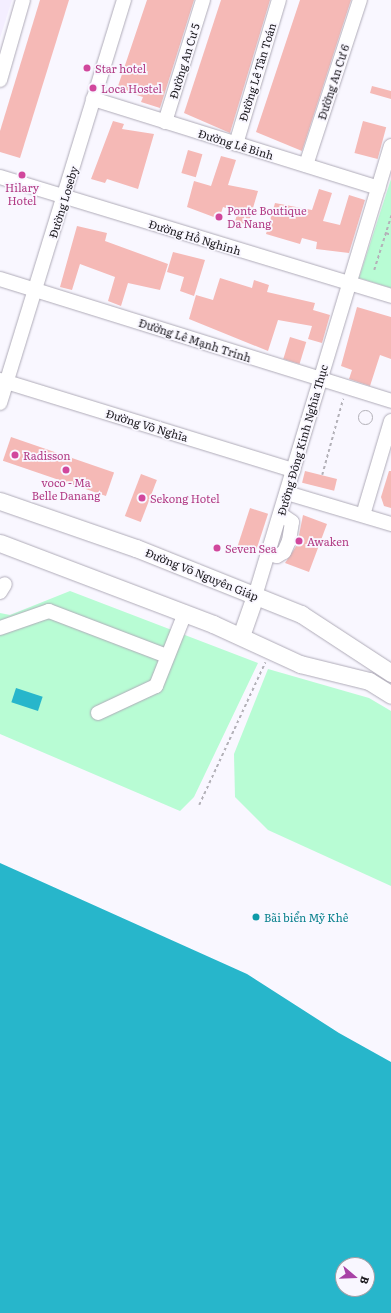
<!DOCTYPE html>
<html>
<head>
<meta charset="utf-8">
<style>
  body { margin:0 }
  #map { position:relative; width:391px; height:1313px; overflow:hidden; background:#f9f7ff; font-family:Literata,serif }
  div>[style] { position:absolute }
  [style*='--x'] { left:calc(var(--x)*1px); top:calc(var(--y)*1px); width:calc(var(--w)*1px); rotate:calc(var(--a)*1deg) }
  .built>* { inset:0; background:#f4eeff }
  .green>* { inset:0; background:#b8fcd4 }
  .water>* { inset:0; background:#27b6cb; transform-origin:0 0 }
  .building>* { inset:0; background:#f5b9b6; transform-origin:0 0 }
  .path>* { height:1.5px; margin-top:-0.75px; transform-origin:0; background:repeating-linear-gradient(90deg,#b3b1b8 0 3px,transparent 0 6px) }
  .path>.ring { margin:-0.75px; padding:0; box-sizing:content-box; background:none; border:1.5px solid #b3b1b8; border-radius:50% }
  .roads { filter:drop-shadow(0 0 1px #afabb8) drop-shadow(0 0 1px #afabb8) }
  .minor>* { height:14px; margin:-7px; padding:0 7px; transform-origin:7px; border-radius:7px; background:#fff }
  .major>* { height:17px; margin:-8.5px; padding:0 8.5px; transform-origin:8.5px; border-radius:8.5px; background:#fff }
  .dots>* { width:11px; height:11px; translate:-50% -50%; box-sizing:border-box; border:2px solid #f9f7ff; border-radius:50% }
  span { translate:-50% -50%; white-space:nowrap; text-align:center; line-height:1.15; -webkit-text-stroke:3.5px #f9f7ff; paint-order:stroke }
  .street-label { font-size:11px; color:#1a181d }
  .hotel-label { font-size:11px; color:#b23c85 }
  .left { translate:0 -50%; text-align:left }
  .culture-label { font-size:11px; color:#0d838f }
  .north { position:absolute; left:335px; top:1257px; width:40px; height:40px; box-sizing:border-box; background:#f9f7ff; border:1px solid #a09ea5; border-radius:50%; rotate:109deg; font-size:11px; font-weight:700; line-height:16px; text-align:center; color:#1a181d }
  .north::after { content:''; display:block; margin:auto; width:14px; height:18px; background:#a842a6; clip-path:polygon(50% 0,100% 100%,50% 72%,0 100%) }
</style>
</head>
<body>
<div id="map">
  <div class="built">
    <i style="clip-path:polygon(0 0,12px 0,0 38px)"></i>
  </div>
  <div class="green">
    <i style="clip-path:polygon(391px 179px,391px 288px,359px 278px)"></i>
    <i style="clip-path:polygon(70px 591px,258px 663px,194px 797px,180px 811px,0 734px,0 613px,10px 615px)"></i>
    <i style="clip-path:polygon(268px 669px,369px 698px,391px 711px,391px 886px,268px 830px,235px 797px,234px 754px)"></i>
  </div>
  <div class="water">
    <i style="left:16px;top:688px;width:28px;height:15px;rotate:18deg"></i>
    <i style="clip-path:polygon(evenodd,0 863px,247px 974px,339px 1033px,391px 1062px,391px 1313px,0 1313px,0 863px,343px 1265px,367px 1265px,367px 1289px,343px 1289px,343px 1265px)"></i>
  </div>
  <div class="building">
    <i style="clip-path:polygon(40px 0,69px 0,20px 158px,0 152px,0 131px)"></i>
    <i style="clip-path:polygon(147px 0,194px 0,160px 108px,141px 102px,143px 97px,117px 89px)"></i>
    <i style="clip-path:polygon(221px 0,270px 0,230px 133px,184px 113px)"></i>
    <i style="clip-path:polygon(300px 0,351px 0,302px 151px,256px 132px)"></i>
    <i style="clip-path:polygon(372px 86px,391px 91px,391px 99px,370px 93px)"></i>
    <i style="clip-path:polygon(113px 121px,124px 124px,122px 129px,154px 134px,138px 189px,107px 179px,105px 183px,91px 179px)"></i>
    <i style="left:363px;top:121px;width:24px;height:33px;rotate:15deg"></i>
    <i style="left:188px;top:150px;width:15px;height:24px;rotate:16deg"></i>
    <i style="clip-path:polygon(221px 156px,236px 160px,228px 185px,258px 191px,248px 225px,235px 221px,238px 212px,223px 207px,219px 219px,187px 207px,194px 181px,211px 186px)"></i>
    <i style="clip-path:polygon(319px 189px,332px 193px,323px 221px,340px 225px,349px 195px,365px 200px,349px 253px,316px 249px,317px 242px,302px 238px,300px 244px,266px 234px,275px 203px,312px 210px)"></i>
    <i style="clip-path:polygon(77px 226px,107px 233px,105px 241px,168px 264px,160px 290px,128px 283px,121px 306px,108px 301px,115px 277px,80px 264px,72px 290px,60px 287px)"></i>
    <i style="clip-path:polygon(173px 252px,205px 260px,194px 296px,180px 291px,184px 277px,167px 272px)"></i>
    <i style="clip-path:polygon(220px 278px,252px 288px,254px 280px,269px 285px,267px 292px,315px 303px,313px 310px,330px 315px,322px 343px,308px 339px,312px 326px,278px 320px,268px 351px,189px 319px,196px 295px,213px 300px)"></i>
    <i style="clip-path:polygon(357px 307px,391px 317px,391px 359px,380px 355px,370px 386px,349px 379px,352px 370px,341px 366px)"></i>
    <i style="left:290px;top:337px;width:17px;height:23px;rotate:17deg"></i>
    <i style="left:11px;top:437px;width:109px;height:25px;rotate:19deg"></i>
    <i style="left:305px;top:471px;width:33px;height:12px;rotate:14deg"></i>
    <i style="clip-path:polygon(389px 471px,391px 471px,391px 508px,384px 506px,381px 497px)"></i>
    <i style="left:141px;top:474px;width:17px;height:45px;rotate:21deg"></i>
    <i style="left:250px;top:508px;width:19px;height:41px;rotate:18deg"></i>
    <i style="clip-path:polygon(303px 515px,327px 524px,309px 572px,285px 563px,297px 545px)"></i>
  </div>
  <div class="path">
    <i style="--x:386;--y:233;--w:5;--a:22"></i>
    <i style="--x:374;--y:270;--w:57;--a:-72.5"></i>
    <i class="ring" style="left:359px;top:411px;width:12.5px;height:12.5px"></i>
    <i style="--x:322;--y:475;--w:79;--a:-74.6"></i>
    <i style="--x:199;--y:805;--w:157;--a:-65.1"></i>
  </div>
  <div class="roads">
    <div class="minor">
      <i style="--x:0;--y:80;--w:83;--a:-74"></i>
      <i style="--x:93;--y:99;--w:299;--a:17.3"></i>
      <i style="--x:165;--y:122;--w:128;--a:-72.7"></i>
      <i style="--x:236;--y:144;--w:150;--a:-73.4"></i>
      <i style="--x:306;--y:165;--w:174;--a:-71.9"></i>
      <i style="--x:0;--y:177;--w:409;--a:16.9"></i>
      <i style="--x:0;--y:279;--w:410;--a:17.3"></i>
      <i style="--x:0;--y:380;--w:307;--a:17.1"></i>
      <i style="--x:0;--y:403;--w:422;--a:-72.9"></i>
      <i style="--x:287;--y:493;--w:109;--a:16.6"></i>
      <i style="--x:363;--y:515;--w:98;--a:-73.4"></i>
      <i style="--x:268;--y:554;--w:9;--a:13"></i>
      <i style="--x:277;--y:556;--w:8;--a:-30"></i>
      <i style="--x:284;--y:552;--w:12;--a:-66"></i>
      <i style="--x:289;--y:541;--w:19;--a:-81"></i>
      <i style="--x:292;--y:522;--w:14;--a:-146"></i>
      <i style="--x:0;--y:592;--w:9;--a:-58"></i>
      <i style="--x:255;--y:596;--w:470;--a:-73.2"></i>
      <i style="--x:0;--y:628;--w:52;--a:-19.1"></i>
      <i style="--x:49;--y:611;--w:126;--a:20.9"></i>
      <i style="--x:98;--y:713;--w:64;--a:-25"></i>
      <i style="--x:156;--y:686;--w:79;--a:-68.3"></i>
    </div>
    <div class="major">
      <i style="--x:0;--y:501;--w:144;--a:19.1"></i>
      <i style="--x:136;--y:548;--w:178;--a:21.8"></i>
      <i style="--x:301;--y:614;--w:108;--a:33.2"></i>
      <i style="--x:0;--y:543;--w:228;--a:20.8"></i>
      <i style="--x:213;--y:624;--w:96;--a:24.7"></i>
      <i style="--x:300;--y:664;--w:71;--a:13.8"></i>
      <i style="--x:369;--y:681;--w:26;--a:32"></i>
      <i style="--x:241;--y:636;--w:42;--a:-70.7"></i>
    </div>
  </div>
  <div class="dots">
    <i style="left:87px;top:68px;background:#d1479c"></i>
    <i style="left:93px;top:88px;background:#d1479c"></i>
    <i style="left:22px;top:175px;background:#d1479c"></i>
    <i style="left:219px;top:217px;background:#d1479c"></i>
    <i style="left:15px;top:455px;background:#d1479c"></i>
    <i style="left:66px;top:470px;background:#d1479c"></i>
    <i style="left:142px;top:498px;background:#d1479c"></i>
    <i style="left:299px;top:541px;background:#d1479c"></i>
    <i style="left:217px;top:548px;background:#d1479c"></i>
    <i style="left:256px;top:917px;background:#0f9aa8"></i>
  </div>
  <div class="street-label">
    <span style="left:184px;top:61px;rotate:-73deg">Đường An Cư 5</span>
    <span style="left:257px;top:72px;rotate:-73deg">Đường Lê Tân Toán</span>
    <span style="left:333px;top:82px;rotate:-72deg">Đường An Cư 6</span>
    <span style="left:236px;top:144px;rotate:17deg">Đường Lê Binh</span>
    <span style="left:63px;top:202px;rotate:-73deg">Đường Loseby</span>
    <span style="left:195px;top:237px;rotate:17deg">Đường Hồ Nghinh</span>
    <span style="left:195px;top:340px;rotate:18deg">Đường Lê Mạnh Trinh</span>
    <span style="left:147px;top:425px;rotate:17deg">Đường Võ Nghĩa</span>
    <span style="left:302px;top:440px;rotate:-74deg">Đường Đông Kinh Nghĩa Thục</span>
    <span style="left:202px;top:574px;rotate:22deg">Đường Võ Nguyên Giáp</span>
  </div>
  <div class="hotel-label">
    <span class="left" style="left:95px;top:68px">Star hotel</span>
    <span class="left" style="left:101px;top:88px">Loca Hostel</span>
    <span style="left:22px;top:194px">Hilary<br>Hotel</span>
    <span class="left" style="left:227px;top:217px">Ponte Boutique<br>Da Nang</span>
    <span class="left" style="left:23px;top:455px">Radisson</span>
    <span style="left:66px;top:489px">voco - Ma<br>Belle Danang</span>
    <span class="left" style="left:150px;top:498px">Sekong Hotel</span>
    <span class="left" style="left:307px;top:541px">Awaken</span>
    <span class="left" style="left:225px;top:548px">Seven Sea</span>
  </div>
  <div class="culture-label">
    <span class="left" style="left:264px;top:917px">Bãi biển Mỹ Khê</span>
  </div>
  <div class="north">B</div>
</div>
</body>
</html>
